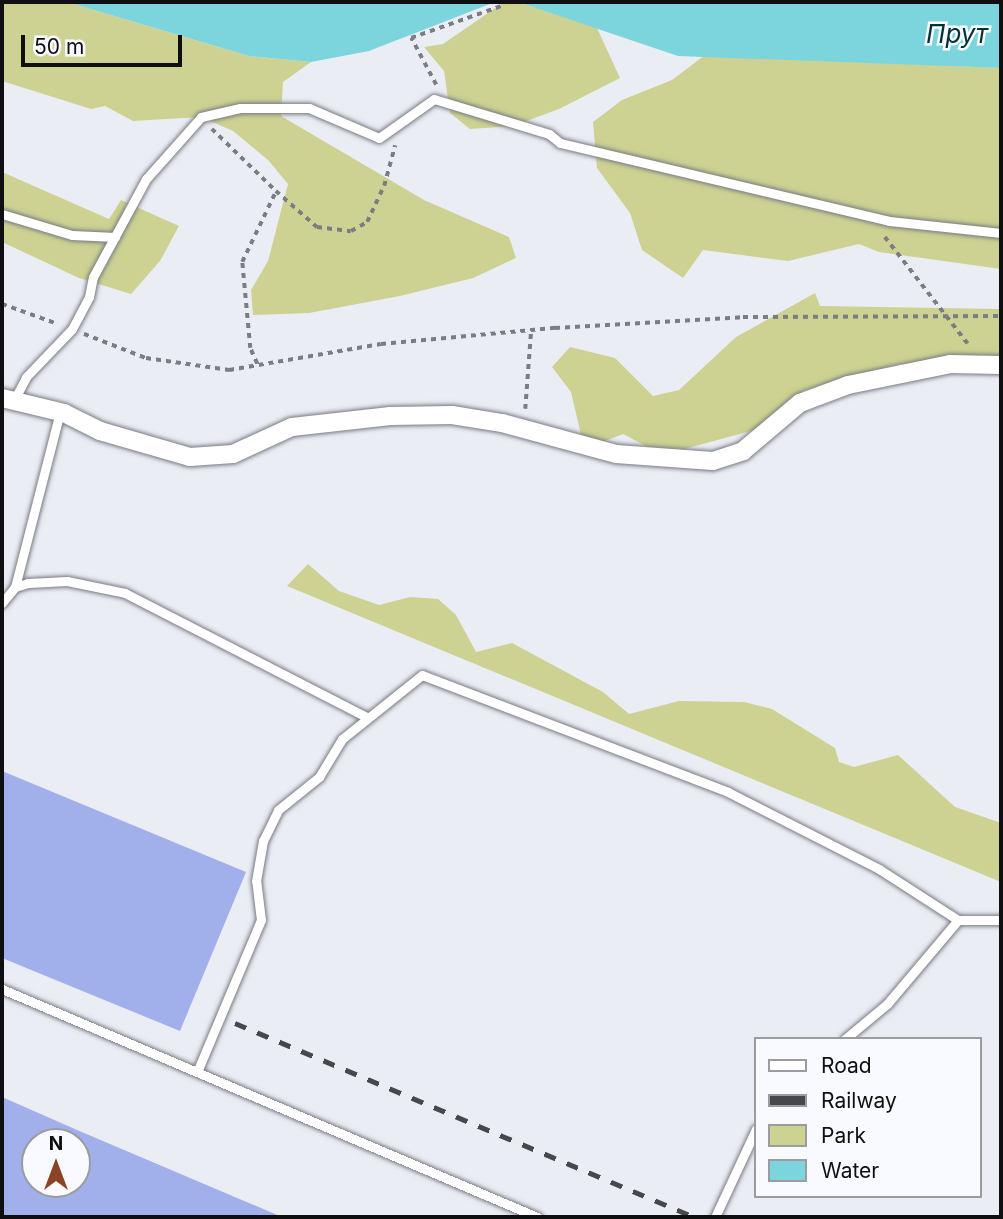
<!DOCTYPE html>
<html>
<head>
<meta charset="utf-8">
<style>
  body { margin:0 }
  #map { position:relative; width:1003px; height:1219px; overflow:hidden; background:#ebedf5; font-family:Inter,sans-serif }
  div>[style] { position:absolute }
  [style*='--x'] { left:calc(var(--x)*1px); top:calc(var(--y)*1px); width:calc(var(--w)*1px); rotate:calc(var(--a)*1deg) }
  .green>* { inset:0; background:#cdd292 }
  .water>* { inset:0; background:#7cd5dd }
  .building>* { inset:0; background:#a1afea }
  .path>* { height:3.5px; margin-top:-1.75px; transform-origin:0; background:repeating-linear-gradient(90deg,#7c7d82 0 5px,transparent 0 10px) }
  .roads { filter:drop-shadow(0 0 2px #797b82) drop-shadow(0 0 2px #797b82) }
  .lane>* { height:9px; margin:-4.5px; padding:0 4.5px; transform-origin:4.5px; border-radius:4.5px; background:#fff }
  .street>* { height:18px; margin:-9px; padding:0 9px; transform-origin:9px; border-radius:9px; background:#fff }
  .rail>* { height:5px; margin-top:-2.5px; transform-origin:0; background:repeating-linear-gradient(90deg,#47484c 0 12px,transparent 0 24px) }
  span { translate:-50% -50%; white-space:nowrap; text-align:center; line-height:1.15; -webkit-text-stroke:5px #f9faff; paint-order:stroke }
  .water-label { font-size:26px; color:#033134; font-style:italic }
  .frame { position:absolute; inset:0; border:4px solid #0f0f12; pointer-events:none }
  .legend { position:absolute; left:754px; top:1037px; width:228px; height:161px; box-sizing:border-box; background:#f9faff; border:2px solid #9b9ca0; margin:0; padding:9px 12px; list-style:none; font-size:21px; color:#0f0f12 }
  .legend li { display:flex; align-items:center; gap:14px; height:35px }
  .legend b { width:35px; border:2px solid #9b9ca0 }
  .north { position:absolute; left:21px; top:1128px; width:70px; height:70px; box-sizing:border-box; background:#f9faff; border:2px solid #9b9ca0; border-radius:50%; rotate:0deg; font-size:19px; font-weight:700; line-height:28px; text-align:center; color:#0f0f12 }
  .north::after { content:''; display:block; margin:auto; width:24px; height:32px; background:#8c4325; clip-path:polygon(50% 0,100% 100%,50% 72%,0 100%) }
  .scale { position:absolute; left:21px; top:35px; width:161px; height:32px; box-sizing:border-box; border:4px solid #0f0f12; border-top:0; padding-left:9px; font-size:21px; line-height:24px; white-space:nowrap; color:#0f0f12; -webkit-text-stroke:5px #f9faff; paint-order:stroke }
</style>
</head>
<body>
<div id="map">
  <div class="green">
    <i style="clip-path:polygon(2px 2px,67px 2px,249px 56px,311px 62px,283px 82px,281px 116px,424px 200px,509px 237px,516px 258px,473px 278px,400px 296px,309px 313px,253px 315px,251px 290px,268px 261px,288px 184px,268px 160px,233px 131px,201px 117px,133px 121px,105px 106px,91px 109px,2px 81px)"></i>
    <i style="clip-path:polygon(504px 2px,518px 2px,597px 28px,620px 78px,559px 109px,513px 126px,470px 129px,450px 113px,444px 71px,424px 47px,443px 44px)"></i>
    <i style="clip-path:polygon(705px 55px,1001px 68px,1001px 269px,879px 252px,859px 244px,788px 261px,703px 250px,683px 278px,642px 250px,630px 213px,597px 168px,593px 122px,622px 100px,672px 80px)"></i>
    <i style="clip-path:polygon(2px 172px,109px 219px,121px 200px,179px 226px,160px 261px,131px 294px,79px 278px,2px 242px)"></i>
    <i style="clip-path:polygon(815px 293px,820px 306px,1001px 309px,1001px 358px,949px 357px,895px 365px,804px 390px,762px 428px,684px 449px,648px 447px,623px 434px,597px 444px,582px 439px,571px 392px,552px 367px,570px 347px,615px 358px,653px 396px,679px 390px,736px 337px)"></i>
    <i style="clip-path:polygon(308px 564px,339px 591px,379px 605px,410px 597px,438px 599px,456px 615px,476px 652px,512px 643px,603px 692px,629px 714px,679px 701px,744px 702px,772px 709px,835px 748px,839px 762px,854px 767px,898px 755px,955px 807px,1001px 823px,1001px 882px,287px 586px)"></i>
  </div>
  <div class="water">
    <i style="clip-path:polygon(67px 2px,495px 2px,369px 51px,311px 62px,249px 56px)"></i>
    <i style="clip-path:polygon(518px 2px,1001px 2px,1001px 68px,678px 56px)"></i>
  </div>
  <div class="building">
    <i style="clip-path:polygon(2px 771px,246px 872px,180px 1031px,2px 958px)"></i>
    <i style="clip-path:polygon(evenodd,2px 1097px,77px 1130px,282px 1217px,2px 1217px,2px 1097px,35px 1142px,77px 1142px,77px 1184px,35px 1184px,35px 1142px)"></i>
  </div>
  <div class="path">
    <i style="--x:436;--y:85;--w:53;--a:-118"></i>
    <i style="--x:411;--y:38;--w:96;--a:-19.6"></i>
    <i style="--x:212;--y:129;--w:89;--a:44.1"></i>
    <i style="--x:885;--y:237;--w:135;--a:52.2"></i>
    <i style="--x:2;--y:304;--w:59;--a:19.7"></i>
    <i style="--x:84;--y:334;--w:66;--a:21.2"></i>
    <i style="--x:146;--y:358;--w:84;--a:8.2"></i>
    <i style="--x:229;--y:370;--w:154;--a:-9.7"></i>
    <i style="--x:381;--y:344;--w:175;--a:-5.3"></i>
    <i style="--x:555;--y:328;--w:188;--a:-3.3"></i>
    <i style="--x:743;--y:317;--w:258;--a:-0.2"></i>
    <i style="--x:257;--y:364;--w:17;--a:-114"></i>
    <i style="--x:250;--y:348;--w:86;--a:-95.3"></i>
    <i style="--x:242;--y:262;--w:79;--a:-64.4"></i>
    <i style="--x:276;--y:191;--w:55;--a:41.3"></i>
    <i style="--x:317;--y:227;--w:34;--a:7"></i>
    <i style="--x:351;--y:231;--w:18;--a:-29"></i>
    <i style="--x:367;--y:222;--w:40;--a:-65"></i>
    <i style="--x:384;--y:186;--w:42;--a:-75"></i>
    <i style="--x:525;--y:409;--w:79;--a:-85.7"></i>
  </div>
  <div class="roads">
    <div class="lane">
      <i style="--x:2;--y:214;--w:73;--a:16.7"></i>
      <i style="--x:72;--y:235;--w:43;--a:2.7"></i>
      <i style="--x:14;--y:400;--w:26;--a:-62"></i>
      <i style="--x:26;--y:377;--w:66;--a:-46.2"></i>
      <i style="--x:72;--y:329;--w:36;--a:-62"></i>
      <i style="--x:89;--y:297;--w:20;--a:-79"></i>
      <i style="--x:93;--y:277;--w:111;--a:-61.6"></i>
      <i style="--x:146;--y:179;--w:83;--a:-48.4"></i>
      <i style="--x:201;--y:117;--w:40;--a:-13"></i>
      <i style="--x:240;--y:108;--w:69;--a:0"></i>
      <i style="--x:309;--y:108;--w:76;--a:23.2"></i>
      <i style="--x:379;--y:138;--w:67;--a:-35.3"></i>
      <i style="--x:434;--y:99;--w:120;--a:16.9"></i>
      <i style="--x:549;--y:134;--w:14;--a:39"></i>
      <i style="--x:560;--y:143;--w:338;--a:13.3"></i>
      <i style="--x:889;--y:221;--w:113;--a:6.1"></i>
      <i style="--x:15;--y:587;--w:181;--a:-75.6"></i>
      <i style="--x:2;--y:603;--w:21;--a:-51"></i>
      <i style="--x:15;--y:587;--w:14;--a:-17"></i>
      <i style="--x:28;--y:583;--w:39;--a:-3"></i>
      <i style="--x:67;--y:581;--w:59;--a:11.7"></i>
      <i style="--x:125;--y:593;--w:273;--a:27.2"></i>
      <i style="--x:2;--y:989;--w:582;--a:23.08"></i>
      <i style="--x:845;--y:1039;--w:55;--a:-39.8"></i>
      <i style="--x:887;--y:1004;--w:110;--a:-49.8"></i>
      <i style="--x:197;--y:1072;--w:165;--a:-67.2"></i>
      <i style="--x:261;--y:920;--w:39;--a:-97"></i>
      <i style="--x:256;--y:881;--w:41;--a:-80.1"></i>
      <i style="--x:263;--y:841;--w:34;--a:-64"></i>
      <i style="--x:278;--y:810;--w:53;--a:-38.8"></i>
      <i style="--x:319;--y:777;--w:44;--a:-58.8"></i>
      <i style="--x:342;--y:739;--w:102;--a:-38.7"></i>
      <i style="--x:422;--y:675;--w:328;--a:20.9"></i>
      <i style="--x:728;--y:792;--w:169;--a:27"></i>
      <i style="--x:879;--y:869;--w:94;--a:32.8"></i>
      <i style="--x:958;--y:920;--w:43;--a:0"></i>
      <i style="--x:715;--y:1217;--w:97;--a:-65"></i>
    </div>
    <div class="street">
      <i style="--x:2;--y:398;--w:64;--a:13.6"></i>
      <i style="--x:64;--y:413;--w:40;--a:26.6"></i>
      <i style="--x:100;--y:431;--w:94;--a:16.1"></i>
      <i style="--x:190;--y:457;--w:43;--a:-4"></i>
      <i style="--x:233;--y:454;--w:65;--a:-24.6"></i>
      <i style="--x:292;--y:427;--w:99;--a:-6.4"></i>
      <i style="--x:390;--y:416;--w:62;--a:-0.9"></i>
      <i style="--x:452;--y:415;--w:51;--a:9.1"></i>
      <i style="--x:502;--y:423;--w:118;--a:15.2"></i>
      <i style="--x:616;--y:454;--w:97;--a:4.1"></i>
      <i style="--x:713;--y:461;--w:32;--a:-18"></i>
      <i style="--x:743;--y:451;--w:75;--a:-40.1"></i>
      <i style="--x:800;--y:403;--w:51;--a:-20.6"></i>
      <i style="--x:848;--y:385;--w:104;--a:-11.6"></i>
      <i style="--x:950;--y:364;--w:51;--a:1.1"></i>
    </div>
  </div>
  <div class="rail">
    <i style="--x:235;--y:1023;--w:498;--a:22.9"></i>
  </div>
  <div class="water-label">
    <span style="left:957px;top:34px">Прут</span>
  </div>
  <div class="frame"></div>
  <ul class="legend">
  <li><b style="height:9px;background:#fff"></b>Road</li>
  <li><b style="height:9px;background:#47484c"></b>Railway</li>
  <li><b style="height:19px;background:#cdd292"></b>Park</li>
  <li><b style="height:19px;background:#7cd5dd"></b>Water</li>
  </ul>
  <div class="north">N</div>
  <div class="scale">50 m</div>
</div>
</body>
</html>
